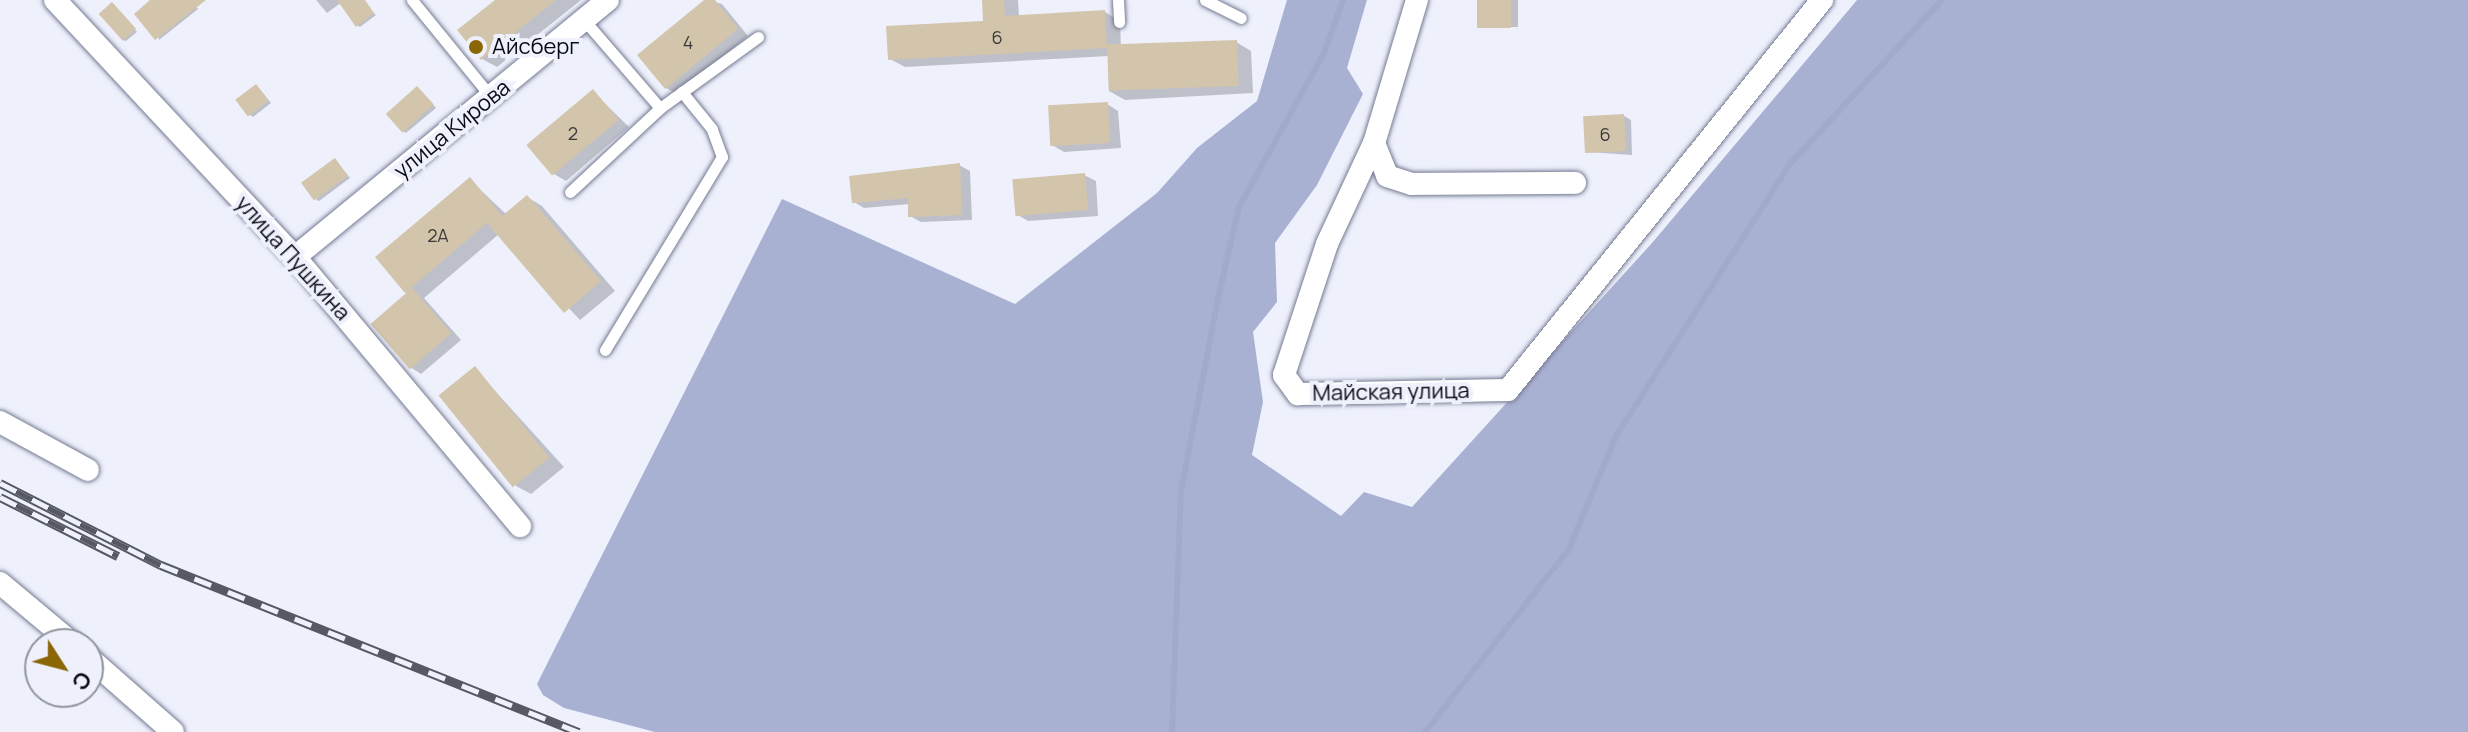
<!DOCTYPE html>
<html>
<head>
<meta charset="utf-8">
<style>
  body { margin:0 }
  #map { position:relative; width:2468px; height:732px; overflow:hidden; background:#eef1fc; font-family:Manrope,sans-serif }
  div>[style] { position:absolute }
  [style*='--x'] { left:calc(var(--x)*1px); top:calc(var(--y)*1px); width:calc(var(--w)*1px); rotate:calc(var(--a)*1deg) }
  .forest>* { inset:0; background:#a9b1d3 }
  .shadow>* { inset:0; background:#0003; transform-origin:0 0 }
  .stream>* { height:6px; margin:-3px; padding:0 3px; transform-origin:3px; border-radius:3px; background:#a2aacc }
  .building>* { inset:0; background:#d3c5ab; transform-origin:0 0 }
  .roads { filter:drop-shadow(0 0 2px #747a92) drop-shadow(0 0 2px #747a92) }
  .lane>* { height:11px; margin:-5.5px; padding:0 5.5px; transform-origin:5.5px; border-radius:5.5px; background:#fff }
  .street>* { height:22px; margin:-11px; padding:0 11px; transform-origin:11px; border-radius:11px; background:#fff }
  .rail>* { height:9px; margin-top:-4.5px; transform-origin:0; background:repeating-linear-gradient(90deg,#eef1fc 0 18px,#565962 0 36px); box-sizing:border-box; border-block:2px solid #565962 }
  .dots>* { width:22px; height:22px; translate:-50% -50%; box-sizing:border-box; border:4px solid #eef1fc; border-radius:50% }
  span { translate:-50% -50%; white-space:nowrap; text-align:center; line-height:1.15; -webkit-text-stroke:8px #eef1fc; paint-order:stroke }
  .number-label { font-size:18px; color:#3c3a3a }
  .number-label span { -webkit-text-stroke-width:0 }
  .poi-label { font-size:22px; color:#090b14 }
  .left { translate:0 -50%; text-align:left }
  .street-label { font-size:22px; color:#090b14 }
  .north { position:absolute; left:24px; top:628px; width:80px; height:80px; box-sizing:border-box; background:#eef1fc; border:2px solid #92959f; border-radius:50%; rotate:126deg; font-size:22px; font-weight:700; line-height:32px; text-align:center; color:#090b14 }
  .north::after { content:''; display:block; margin:auto; width:28px; height:36px; background:#8b6606; clip-path:polygon(50% 0,100% 100%,50% 72%,0 100%) }
</style>
</head>
<body>
<div id="map">
  <div class="forest">
    <i style="clip-path:polygon(1287px 0,1367px 0,1347px 68px,1363px 94px,1317px 185px,1275px 243px,1277px 302px,1253px 332px,1263px 402px,1252px 455px,1341px 516px,1364px 492px,1412px 507px,1652px 243px,1857px 0,2468px 0,2468px 732px,655px 732px,564px 708px,543px 695px,537px 684px,550px 658px,782px 199px,1015px 304px,1157px 193px,1197px 148px,1257px 101px)"></i>
  </div>
  <div class="shadow">
    <i style="clip-path:polygon(153px 0,191px 0,198px 9px,159px 40px)"></i>
    <i style="clip-path:polygon(316px 0,340px 0,342px 2px,327px 13px)"></i>
    <i style="clip-path:polygon(361px 0,376px 15px,360px 27px,357px 25px)"></i>
    <i style="clip-path:polygon(498px 0,581px 0,497px 67px,482px 59px)"></i>
    <i style="clip-path:polygon(708px 0,722px 4px,748px 36px,677px 94px,666px 88px)"></i>
    <i style="clip-path:polygon(984px 0,1018px 0,1019px 17px,1105px 12px,1120px 21px,1121px 49px,1236px 42px,1251px 51px,1253px 93px,1125px 100px,1109px 91px,1109px 56px,905px 67px,890px 59px,985px 23px)"></i>
    <i style="left:1479px;top:0;width:39px;height:27px"></i>
    <i style="clip-path:polygon(115px 6px,137px 32px,126px 41px,123px 40px)"></i>
    <i style="clip-path:polygon(259px 88px,271px 103px,253px 117px,250px 115px)"></i>
    <i style="clip-path:polygon(420px 90px,436px 108px,406px 133px,403px 131px)"></i>
    <i style="clip-path:polygon(593px 92px,629px 127px,566px 181px,554px 174px)"></i>
    <i style="clip-path:polygon(1107px 104px,1118px 111px,1121px 148px,1064px 152px,1052px 145px)"></i>
    <i style="clip-path:polygon(1624px 116px,1631px 120px,1632px 155px,1587px 152px)"></i>
    <i style="clip-path:polygon(335px 160px,350px 178px,319px 201px,316px 200px)"></i>
    <i style="clip-path:polygon(959px 165px,970px 171px,972px 220px,921px 222px,910px 216px,910px 204px,864px 208px,854px 202px)"></i>
    <i style="clip-path:polygon(1084px 175px,1096px 181px,1098px 216px,1028px 221px,1016px 214px)"></i>
    <i style="clip-path:polygon(470px 180px,507px 215px,527px 197px,542px 206px,615px 291px,580px 320px,499px 234px,424px 298px,461px 340px,421px 374px,410px 367px,406px 291px)"></i>
    <i style="clip-path:polygon(475px 369px,564px 467px,531px 494px,516px 486px)"></i>
  </div>
  <div class="stream">
    <i style="--x:1172;--y:732;--w:241;--a:-87.9"></i>
    <i style="--x:1181;--y:491;--w:197;--a:-79.1"></i>
    <i style="--x:1218;--y:298;--w:93;--a:-77"></i>
    <i style="--x:1239;--y:207;--w:176;--a:-61.1"></i>
    <i style="--x:1324;--y:53;--w:56;--a:-70.3"></i>
    <i style="--x:1425;--y:732;--w:233;--a:-51.8"></i>
    <i style="--x:1569;--y:549;--w:122;--a:-67.4"></i>
    <i style="--x:1616;--y:436;--w:322;--a:-57.4"></i>
    <i style="--x:1789;--y:165;--w:225;--a:-47.2"></i>
  </div>
  <div class="building">
    <i style="clip-path:polygon(150px 0,206px 0,155px 40px,134px 14px)"></i>
    <i style="clip-path:polygon(337px 0,365px 0,374px 13px,356px 27px)"></i>
    <i style="clip-path:polygon(495px 0,556px 0,481px 60px,457px 30px)"></i>
    <i style="clip-path:polygon(704px 0,715px 0,738px 29px,665px 89px,637px 55px)"></i>
    <i style="clip-path:polygon(982px 0,1004px 0,1005px 16px,1105px 10px,1107px 48px,888px 60px,886px 26px,983px 21px)"></i>
    <i style="left:1477px;top:0;width:34px;height:28px"></i>
    <i style="left:112px;top:2px;width:36px;height:18px;rotate:48deg"></i>
    <i style="left:1237px;top:40px;width:46px;height:130px;rotate:88deg"></i>
    <i style="left:256px;top:84px;width:21px;height:26px;rotate:53deg"></i>
    <i style="left:417px;top:86px;width:25px;height:42px;rotate:48deg"></i>
    <i style="left:593px;top:89px;width:40px;height:87px;rotate:50deg"></i>
    <i style="left:1108px;top:102px;width:41px;height:60px;rotate:87deg"></i>
    <i style="left:1624px;top:114px;width:37px;height:41px;rotate:87deg"></i>
    <i style="left:335px;top:158px;width:22px;height:42px;rotate:54deg"></i>
    <i style="clip-path:polygon(960px 163px,962px 215px,908px 217px,908px 198px,852px 203px,849px 176px)"></i>
    <i style="left:1085px;top:173px;width:37px;height:73px;rotate:85deg"></i>
    <i style="clip-path:polygon(470px 177px,502px 216px,527px 195px,601px 281px,564px 313px,487px 223px,405px 293px,375px 257px)"></i>
    <i style="left:412px;top:288px;width:60px;height:55px;rotate:49deg"></i>
    <i style="left:475px;top:366px;width:118px;height:47px;rotate:51deg"></i>
  </div>
  <div class="roads">
    <div class="lane">
      <i style="--x:412;--y:0;--w:127;--a:50.8"></i>
      <i style="--x:1118;--y:0;--w:22;--a:87"></i>
      <i style="--x:1205;--y:0;--w:40;--a:26.6"></i>
      <i style="--x:660;--y:108;--w:121;--a:-35.9"></i>
      <i style="--x:570;--y:192;--w:123;--a:-43"></i>
      <i style="--x:660;--y:108;--w:116;--a:-130.8"></i>
      <i style="--x:605;--y:350;--w:226;--a:-58.8"></i>
      <i style="--x:722;--y:157;--w:30;--a:-110"></i>
      <i style="--x:712;--y:129;--w:48;--a:-129"></i>
    </div>
    <div class="street">
      <i style="--x:55;--y:0;--w:352;--a:47"></i>
      <i style="--x:295;--y:257;--w:351;--a:50.1"></i>
      <i style="--x:1417;--y:0;--w:149;--a:106.7"></i>
      <i style="--x:1374;--y:143;--w:111;--a:115"></i>
      <i style="--x:1327;--y:244;--w:138;--a:108.2"></i>
      <i style="--x:1284;--y:375;--w:24;--a:54"></i>
      <i style="--x:1298;--y:394;--w:210;--a:-1.1"></i>
      <i style="--x:1508;--y:390;--w:501;--a:-51.16"></i>
      <i style="--x:1374;--y:143;--w:35;--a:68"></i>
      <i style="--x:1387;--y:176;--w:26;--a:18"></i>
      <i style="--x:1412;--y:184;--w:163;--a:-0.4"></i>
      <i style="--x:295;--y:257;--w:405;--a:-39.4"></i>
      <i style="--x:0;--y:422;--w:100;--a:28.6"></i>
      <i style="--x:0;--y:583;--w:95;--a:39.9"></i>
      <i style="--x:88;--y:657;--w:113;--a:41.4"></i>
    </div>
  </div>
  <div class="rail">
    <i style="--x:0;--y:483;--w:181;--a:27"></i>
    <i style="--x:161;--y:565;--w:450;--a:21.8"></i>
    <i style="--x:0;--y:497;--w:132;--a:26.6"></i>
  </div>
  <div class="dots">
    <i style="left:476px;top:47px;background:#8b6606"></i>
  </div>
  <div class="number-label">
    <span style="left:997px;top:37px">6</span>
    <span style="left:688px;top:42px">4</span>
    <span style="left:573px;top:133px">2</span>
    <span style="left:1605px;top:134px">6</span>
    <span style="left:438px;top:235px">2А</span>
  </div>
  <div class="poi-label">
    <span class="left" style="left:492px;top:47px">Айсберг</span>
  </div>
  <div class="street-label">
    <span style="left:452px;top:129px;rotate:-39deg">улица Кирова</span>
    <span style="left:293px;top:258px;rotate:48deg">улица Пушкина</span>
    <span style="left:1391px;top:392px;rotate:-1deg">Майская улица</span>
  </div>
  <div class="north">С</div>
</div>
</body>
</html>
